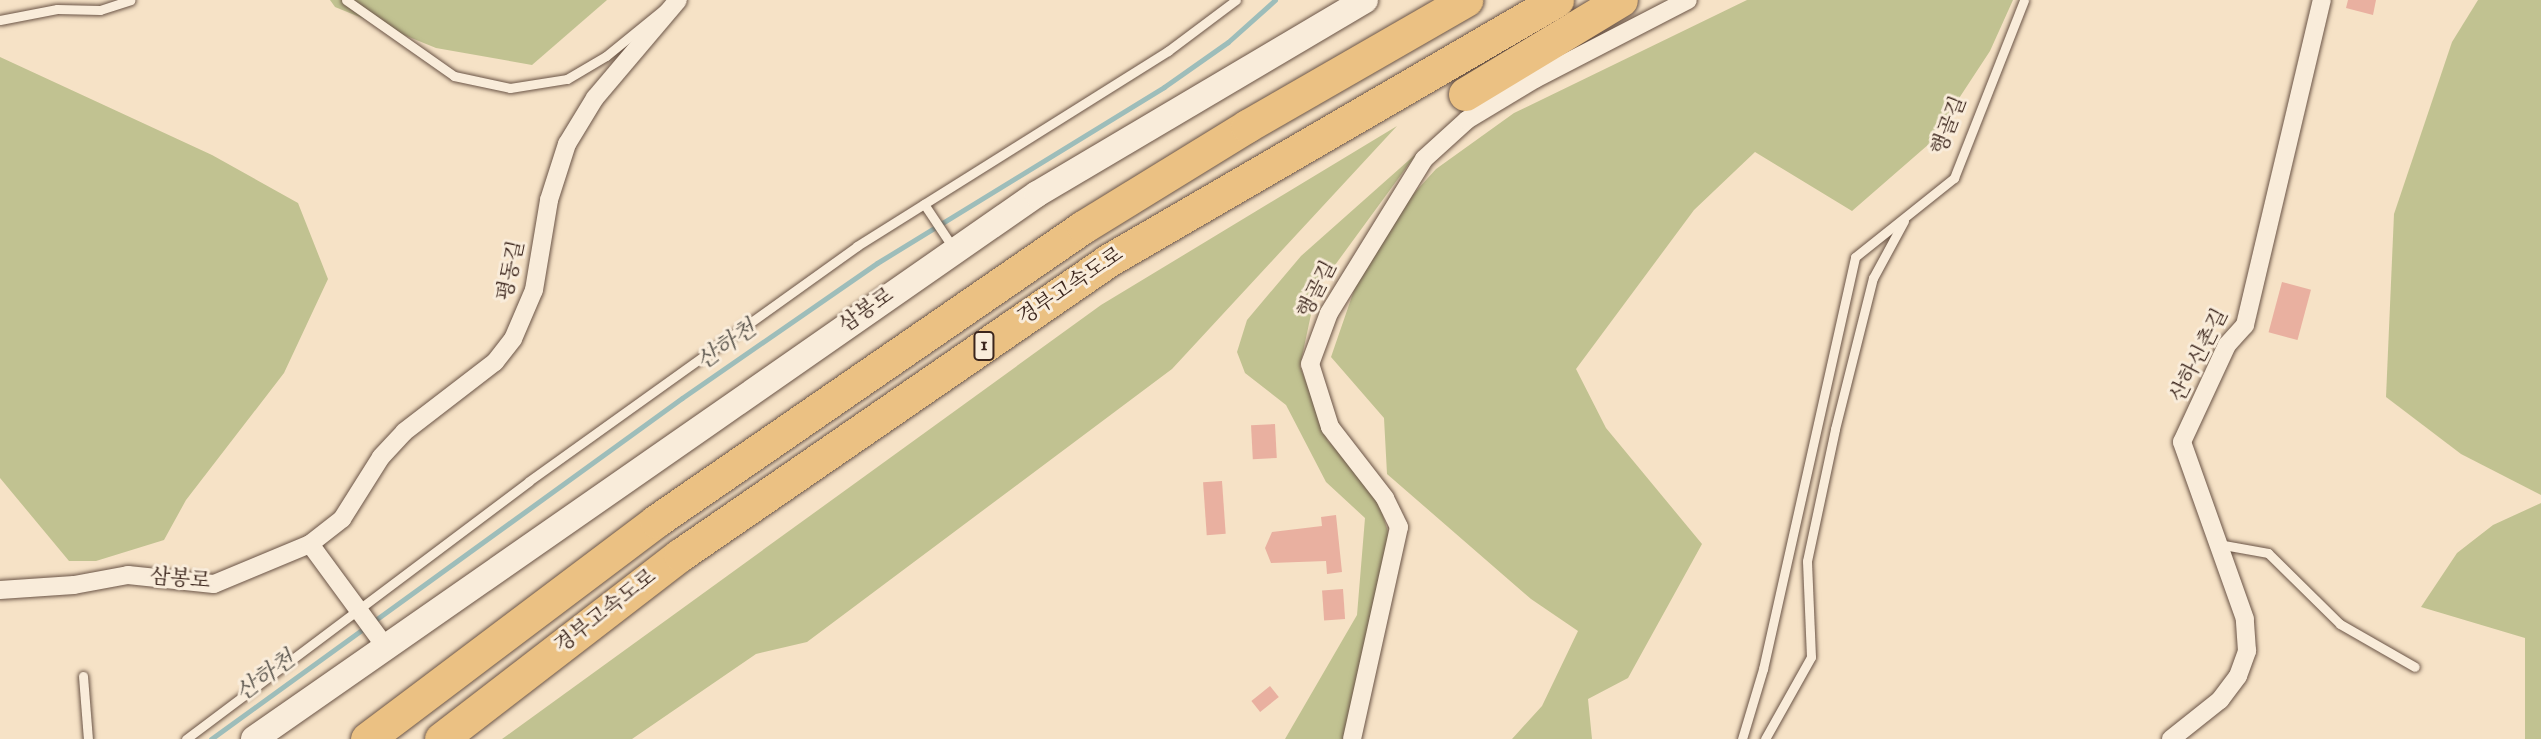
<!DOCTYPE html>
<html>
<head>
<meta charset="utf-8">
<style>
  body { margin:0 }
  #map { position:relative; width:2541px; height:739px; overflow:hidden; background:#f6e2c6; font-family:"IM FELL English","Noto Serif KR",serif }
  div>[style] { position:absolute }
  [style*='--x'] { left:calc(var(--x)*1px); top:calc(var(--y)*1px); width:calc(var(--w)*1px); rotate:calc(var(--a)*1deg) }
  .green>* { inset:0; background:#c1c291 }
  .stream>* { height:5px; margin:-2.5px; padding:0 2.5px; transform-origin:2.5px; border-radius:2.5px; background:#9dbdba }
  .building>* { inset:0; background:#e9b0a0; transform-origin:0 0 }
  .roads { filter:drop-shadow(0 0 2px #6a5446) drop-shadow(0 0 2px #6a5446) }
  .service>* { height:9px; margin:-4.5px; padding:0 4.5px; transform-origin:4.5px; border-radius:4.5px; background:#f9ecda }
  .minor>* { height:18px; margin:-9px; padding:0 9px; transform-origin:9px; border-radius:9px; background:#f9ecda }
  .secondary>* { height:26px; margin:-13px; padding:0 13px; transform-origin:13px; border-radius:13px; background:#f9ecda }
  .motorway>* { height:33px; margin:-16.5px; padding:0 16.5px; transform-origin:16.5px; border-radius:16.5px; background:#ebc183 }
  span { translate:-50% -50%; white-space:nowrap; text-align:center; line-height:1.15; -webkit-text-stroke:6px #f9ecda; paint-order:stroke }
  .shield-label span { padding:2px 5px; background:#f9ecda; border:2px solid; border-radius:5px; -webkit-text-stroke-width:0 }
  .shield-label { font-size:19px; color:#3b251c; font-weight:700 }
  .street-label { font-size:21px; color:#3b251c }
  .water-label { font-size:23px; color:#58534b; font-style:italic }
</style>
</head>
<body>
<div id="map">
  <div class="green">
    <i style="clip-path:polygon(330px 0,607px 0,532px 65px,436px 48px,335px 7px)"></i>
    <i style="clip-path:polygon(1747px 0,2013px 0,1990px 51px,1929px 144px,1852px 211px,1755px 152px,1694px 210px,1576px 369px,1606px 428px,1702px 544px,1628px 678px,1588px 699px,1592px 739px,1512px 739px,1542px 706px,1578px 631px,1531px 599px,1387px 474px,1384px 418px,1331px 357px,1371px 241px,1436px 169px,1514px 113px)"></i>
    <i style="clip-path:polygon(2478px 0,2541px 0,2541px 495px,2461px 454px,2386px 397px,2394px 214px,2452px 42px)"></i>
    <i style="clip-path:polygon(0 57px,212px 155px,298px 203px,328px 279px,284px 373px,186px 500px,164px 540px,96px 561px,69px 561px,0 478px)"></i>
    <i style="clip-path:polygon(1397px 126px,1172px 369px,807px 642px,756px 654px,632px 739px,502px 739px,1101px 305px)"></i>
    <i style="clip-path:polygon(1417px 153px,1316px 291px,1300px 366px,1328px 441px,1385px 498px,1378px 499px,1392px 545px,1353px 739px,1285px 739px,1357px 615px,1365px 518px,1326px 482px,1286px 405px,1245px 373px,1237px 352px,1247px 320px,1301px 256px)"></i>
    <i style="clip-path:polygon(2541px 503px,2541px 739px,2525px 739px,2525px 638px,2421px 607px,2457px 553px,2493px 525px)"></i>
  </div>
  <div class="stream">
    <i style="--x:211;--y:739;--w:581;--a:-35.9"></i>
    <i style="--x:682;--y:398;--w:237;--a:-34.7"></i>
    <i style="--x:877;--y:263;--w:337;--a:-31.5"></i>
    <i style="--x:1164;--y:87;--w:78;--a:-35.1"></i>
    <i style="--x:1228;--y:42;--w:63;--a:-41.8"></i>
  </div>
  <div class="building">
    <i style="clip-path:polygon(2348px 0,2376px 0,2373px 15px,2346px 8px)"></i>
    <i style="left:2282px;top:282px;width:30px;height:52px;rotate:15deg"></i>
    <i style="left:1275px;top:424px;width:34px;height:24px;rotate:87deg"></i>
    <i style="left:1222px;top:481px;width:53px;height:19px;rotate:86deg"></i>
    <i style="clip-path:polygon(1336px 515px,1342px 572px,1327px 574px,1326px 561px,1271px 563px,1265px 548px,1272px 532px,1322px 526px,1321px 517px)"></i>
    <i style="left:1343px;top:589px;width:30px;height:21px;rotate:86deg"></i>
    <i style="left:1270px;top:686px;width:14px;height:24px;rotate:51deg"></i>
  </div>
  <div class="roads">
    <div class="service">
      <i style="--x:346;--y:0;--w:132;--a:35.1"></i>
      <i style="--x:454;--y:76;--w:57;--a:12.1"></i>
      <i style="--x:510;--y:88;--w:58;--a:-9"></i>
      <i style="--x:567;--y:79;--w:45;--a:-30.5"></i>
      <i style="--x:606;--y:56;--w:76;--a:-39.1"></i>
      <i style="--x:0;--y:20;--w:58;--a:-10.9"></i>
      <i style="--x:57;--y:9;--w:43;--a:1.3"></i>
      <i style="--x:100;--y:10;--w:32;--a:-18"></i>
      <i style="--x:924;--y:204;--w:54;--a:56.3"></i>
      <i style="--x:2218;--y:544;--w:51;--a:10.2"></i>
      <i style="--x:2268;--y:553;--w:101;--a:44.6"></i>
      <i style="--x:2340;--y:624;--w:86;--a:29.8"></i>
      <i style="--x:83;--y:676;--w:63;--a:85.5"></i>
      <i style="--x:186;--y:739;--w:429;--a:-36.9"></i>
      <i style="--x:529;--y:481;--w:403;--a:-35.6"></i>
      <i style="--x:857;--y:246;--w:367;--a:-32.1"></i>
      <i style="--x:1168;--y:51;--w:85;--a:-36.9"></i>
      <i style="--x:1742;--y:739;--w:73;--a:-73.3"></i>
      <i style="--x:1763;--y:669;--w:422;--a:-77.4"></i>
      <i style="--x:1855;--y:257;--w:127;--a:-38.6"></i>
      <i style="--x:1954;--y:178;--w:191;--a:-68.5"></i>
      <i style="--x:1765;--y:739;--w:94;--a:-60.7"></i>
      <i style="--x:1811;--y:657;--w:96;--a:-92.4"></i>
      <i style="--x:1807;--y:561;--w:135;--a:-78"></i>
      <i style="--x:1835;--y:429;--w:156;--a:-75.9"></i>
      <i style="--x:1873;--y:278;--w:65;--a:-61.5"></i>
    </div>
    <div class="minor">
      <i style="--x:310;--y:544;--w:41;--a:-38"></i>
      <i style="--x:342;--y:519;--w:73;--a:-57.8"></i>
      <i style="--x:381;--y:457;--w:34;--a:-47"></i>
      <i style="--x:404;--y:432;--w:115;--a:-37.6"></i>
      <i style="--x:495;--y:362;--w:29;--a:-52"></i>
      <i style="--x:513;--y:339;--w:53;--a:-66.8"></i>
      <i style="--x:534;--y:290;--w:91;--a:-80.5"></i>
      <i style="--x:549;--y:200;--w:59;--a:-72.2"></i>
      <i style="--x:567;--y:144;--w:54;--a:-58.7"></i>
      <i style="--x:595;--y:98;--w:128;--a:-49.7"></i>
      <i style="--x:0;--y:590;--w:74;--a:-3.9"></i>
      <i style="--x:74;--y:585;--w:55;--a:-10.5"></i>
      <i style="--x:128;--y:575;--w:86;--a:6"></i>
      <i style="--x:214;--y:584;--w:104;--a:-22.6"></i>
      <i style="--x:310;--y:544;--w:127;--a:53.7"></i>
      <i style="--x:1352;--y:739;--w:217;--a:-77.5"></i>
      <i style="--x:1399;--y:527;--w:32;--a:-116"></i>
      <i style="--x:1385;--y:498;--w:90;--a:-127.8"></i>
      <i style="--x:1330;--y:427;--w:66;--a:-107.6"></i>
      <i style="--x:1310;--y:364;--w:54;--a:-69.6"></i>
      <i style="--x:1329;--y:313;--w:181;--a:-58.3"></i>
      <i style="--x:1424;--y:159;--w:58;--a:-42.2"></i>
      <i style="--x:1467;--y:120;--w:79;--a:-31.1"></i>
      <i style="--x:1535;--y:79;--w:172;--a:-27.3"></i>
      <i style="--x:2171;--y:739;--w:63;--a:-38.5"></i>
      <i style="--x:2220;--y:700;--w:30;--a:-53"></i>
      <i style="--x:2238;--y:676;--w:27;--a:-70"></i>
      <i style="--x:2247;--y:651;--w:32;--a:-94"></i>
      <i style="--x:2245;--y:619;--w:188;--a:-109.6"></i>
      <i style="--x:2182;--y:442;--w:107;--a:-65.1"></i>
      <i style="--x:2227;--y:345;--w:27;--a:-48"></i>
      <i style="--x:2245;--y:325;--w:334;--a:-76.7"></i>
    </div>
    <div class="secondary">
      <i style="--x:254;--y:739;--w:954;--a:-34.84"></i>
      <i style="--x:1037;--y:194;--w:381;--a:-30.6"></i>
    </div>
    <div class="motorway">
      <i style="--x:1465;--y:94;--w:182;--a:-31.1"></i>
      <i style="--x:367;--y:739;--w:362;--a:-37"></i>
      <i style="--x:656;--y:521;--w:518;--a:-34.55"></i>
      <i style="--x:1083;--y:227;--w:193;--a:-31.6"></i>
      <i style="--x:1247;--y:126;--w:253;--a:-29.9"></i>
      <i style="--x:441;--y:739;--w:302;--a:-37.6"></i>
      <i style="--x:680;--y:555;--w:521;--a:-34.51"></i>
      <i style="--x:1109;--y:260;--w:518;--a:-30.13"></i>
    </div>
  </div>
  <div class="shield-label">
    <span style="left:984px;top:346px">1</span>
  </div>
  <div class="street-label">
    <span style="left:1950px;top:126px;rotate:-69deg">행골길</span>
    <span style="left:512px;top:271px;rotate:-78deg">평동길</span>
    <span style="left:1071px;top:287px;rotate:-34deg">경부고속도로</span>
    <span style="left:1318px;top:290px;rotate:-63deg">행골길</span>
    <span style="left:867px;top:311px;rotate:-35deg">삼봉로</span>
    <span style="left:2200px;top:356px;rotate:-63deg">산하신촌길</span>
    <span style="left:180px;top:580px;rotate:5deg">삼봉로</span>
    <span style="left:606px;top:612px;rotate:-38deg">경부고속도로</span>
  </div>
  <div class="water-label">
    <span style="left:727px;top:346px;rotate:-35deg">산하천</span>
    <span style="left:266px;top:677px;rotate:-36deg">산하천</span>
  </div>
</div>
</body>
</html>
